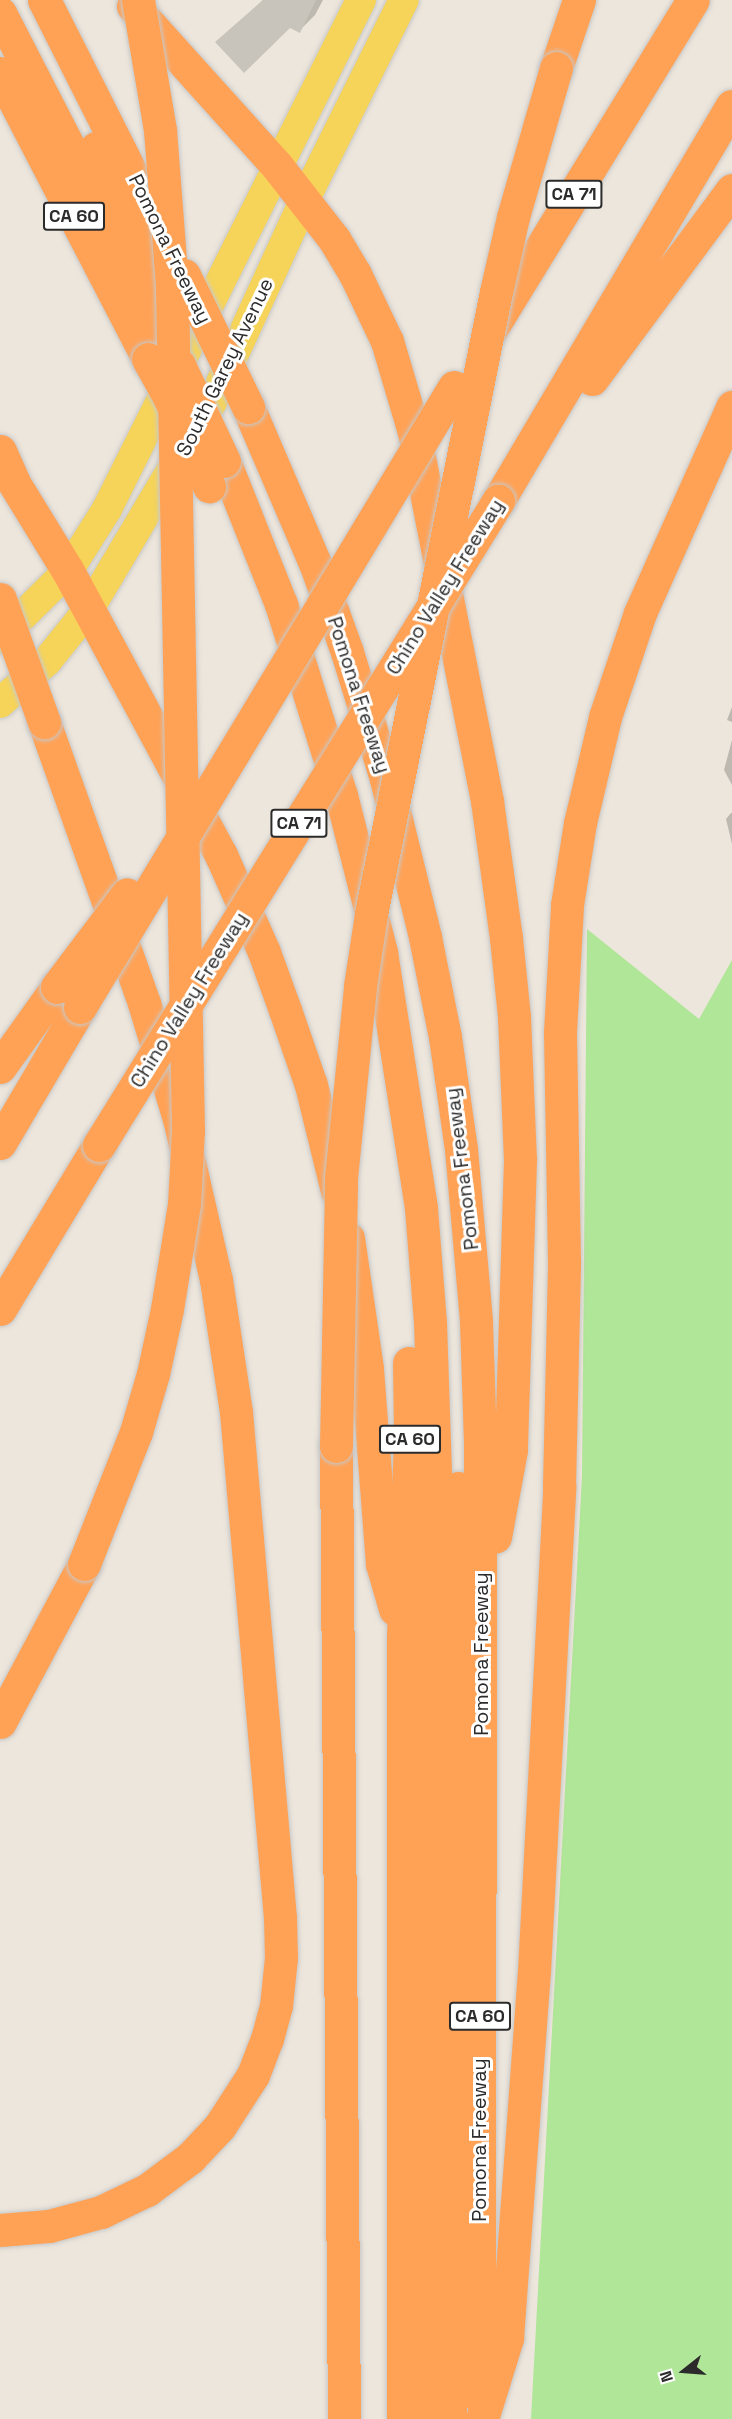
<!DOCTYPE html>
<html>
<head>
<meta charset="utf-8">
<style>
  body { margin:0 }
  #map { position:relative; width:732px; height:2419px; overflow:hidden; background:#ede6dc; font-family:"Space Grotesk",sans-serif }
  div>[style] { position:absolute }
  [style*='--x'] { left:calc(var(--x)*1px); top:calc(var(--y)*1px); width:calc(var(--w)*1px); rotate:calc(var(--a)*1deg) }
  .green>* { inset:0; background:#b0e697 }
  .shadow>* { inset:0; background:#0003 }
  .building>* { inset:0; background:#c9c4bb }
  .roads { filter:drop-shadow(0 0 2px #c8c8c8) drop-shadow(0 0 2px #c8c8c8) }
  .primary>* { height:30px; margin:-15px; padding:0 15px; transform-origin:15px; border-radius:15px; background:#f6d459 }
  .highway>* { height:33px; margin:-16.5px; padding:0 16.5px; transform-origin:16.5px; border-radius:16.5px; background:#ffa256 }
  .bridges { filter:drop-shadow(0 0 2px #c8c8c8) drop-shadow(0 0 2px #c8c8c8) }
  .highway-bridge>* { height:33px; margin:-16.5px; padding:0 16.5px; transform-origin:16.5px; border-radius:16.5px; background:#ffa256 }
  span { translate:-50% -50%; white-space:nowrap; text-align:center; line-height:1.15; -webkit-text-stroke:6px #fff; paint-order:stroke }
  .shield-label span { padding:2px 4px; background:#fff; border:2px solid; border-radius:4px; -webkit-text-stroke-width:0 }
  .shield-label { font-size:18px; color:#2b2b2b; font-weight:700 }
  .street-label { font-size:20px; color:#2b2b2b }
  .north { position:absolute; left:654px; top:2341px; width:60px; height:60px; -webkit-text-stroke:4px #fff; paint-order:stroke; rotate:253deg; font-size:16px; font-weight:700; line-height:24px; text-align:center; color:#2b2b2b }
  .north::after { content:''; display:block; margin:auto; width:21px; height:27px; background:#2b2b2b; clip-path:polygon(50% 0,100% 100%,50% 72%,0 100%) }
</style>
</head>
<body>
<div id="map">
  <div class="green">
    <i style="clip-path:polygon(587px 929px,699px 1019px,732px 960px,732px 2419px,531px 2419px,582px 1476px)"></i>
  </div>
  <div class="shadow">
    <i style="clip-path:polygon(263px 0,323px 0,315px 15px,299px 31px,290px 26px,217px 42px)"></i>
    <i style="clip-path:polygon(732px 707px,732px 722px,727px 720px)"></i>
    <i style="clip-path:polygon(732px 740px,732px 785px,724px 770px)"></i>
    <i style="clip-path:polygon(731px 813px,732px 813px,732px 844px,726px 819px)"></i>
  </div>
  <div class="building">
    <i style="clip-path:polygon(263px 0,316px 0,300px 33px,290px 28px,244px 73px,215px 42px)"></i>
  </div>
  <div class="roads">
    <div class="primary">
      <i style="--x:0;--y:638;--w:95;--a:-44.6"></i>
      <i style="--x:68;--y:571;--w:73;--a:-57.8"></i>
      <i style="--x:107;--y:509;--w:569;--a:-63.48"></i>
      <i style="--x:0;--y:703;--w:63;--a:-41.8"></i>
      <i style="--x:47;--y:661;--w:67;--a:-51.1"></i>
      <i style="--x:89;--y:609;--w:241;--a:-59.3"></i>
      <i style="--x:212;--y:402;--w:223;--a:-65.4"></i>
      <i style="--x:305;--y:199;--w:222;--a:-63.6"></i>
    </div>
    <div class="highway">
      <i style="--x:44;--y:0;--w:191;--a:63.2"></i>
      <i style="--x:133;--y:6;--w:215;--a:48"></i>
      <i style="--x:277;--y:166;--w:93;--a:52"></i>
      <i style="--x:334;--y:239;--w:41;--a:59"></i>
      <i style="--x:355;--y:274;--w:74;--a:64.5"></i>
      <i style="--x:387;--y:341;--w:95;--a:73.5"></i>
      <i style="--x:414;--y:432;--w:376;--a:78.8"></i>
      <i style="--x:487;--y:801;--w:138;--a:82.1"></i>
      <i style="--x:506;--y:938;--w:79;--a:84.2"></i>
      <i style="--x:514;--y:1017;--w:143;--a:87.6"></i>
      <i style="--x:520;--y:1160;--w:290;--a:91.8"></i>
      <i style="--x:511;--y:1450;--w:88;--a:100.4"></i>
      <i style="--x:0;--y:13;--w:354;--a:62.8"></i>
      <i style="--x:556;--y:68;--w:72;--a:-71.3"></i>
      <i style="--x:0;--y:73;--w:322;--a:62.6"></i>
      <i style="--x:96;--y:148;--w:171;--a:62.8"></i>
      <i style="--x:490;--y:331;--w:388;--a:-58.5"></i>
      <i style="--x:592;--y:379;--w:235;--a:-53.5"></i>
      <i style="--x:248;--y:407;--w:170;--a:66.8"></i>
      <i style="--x:315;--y:563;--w:95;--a:70.2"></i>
      <i style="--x:347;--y:652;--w:133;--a:72.9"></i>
      <i style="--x:386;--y:779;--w:163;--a:76.1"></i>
      <i style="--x:425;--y:937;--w:102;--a:78.7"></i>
      <i style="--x:445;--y:1037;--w:113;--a:81.9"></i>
      <i style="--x:461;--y:1149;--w:174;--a:85"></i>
      <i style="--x:476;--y:1322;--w:119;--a:88.1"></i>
      <i style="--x:480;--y:1441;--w:955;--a:90.06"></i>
      <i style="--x:0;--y:451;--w:35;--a:66"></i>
      <i style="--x:14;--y:483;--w:103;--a:58.5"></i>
      <i style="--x:68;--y:571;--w:323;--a:61.7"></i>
      <i style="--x:221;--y:855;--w:106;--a:66.1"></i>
      <i style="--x:264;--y:952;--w:62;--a:70.1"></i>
      <i style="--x:285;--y:1010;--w:79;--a:70.9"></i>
      <i style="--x:311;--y:1085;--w:109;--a:76.2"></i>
      <i style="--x:224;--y:461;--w:154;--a:68.3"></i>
      <i style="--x:281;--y:604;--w:200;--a:72.6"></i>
      <i style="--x:341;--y:795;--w:162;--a:75.7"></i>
      <i style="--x:381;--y:952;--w:259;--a:81.1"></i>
      <i style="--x:421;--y:1208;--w:114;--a:85.5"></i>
      <i style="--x:430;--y:1322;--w:152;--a:88.1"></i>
      <i style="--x:435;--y:1474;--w:615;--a:90.65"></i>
      <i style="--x:428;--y:2089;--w:330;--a:90.2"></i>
      <i style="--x:498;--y:501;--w:459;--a:-59.4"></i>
      <i style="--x:0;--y:1067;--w:98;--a:-54.5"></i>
      <i style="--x:0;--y:1143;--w:158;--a:-59.5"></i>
      <i style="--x:348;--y:1238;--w:132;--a:81.7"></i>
      <i style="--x:367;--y:1369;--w:196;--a:85.6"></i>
      <i style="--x:382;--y:1564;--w:47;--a:73.9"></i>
      <i style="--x:0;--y:1309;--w:192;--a:-58.9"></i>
      <i style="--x:336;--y:1446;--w:973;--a:89.53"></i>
      <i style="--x:0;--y:1722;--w:179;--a:-62"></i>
      <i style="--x:0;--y:2230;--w:49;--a:-4.7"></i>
      <i style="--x:49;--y:2226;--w:54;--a:-15.1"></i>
      <i style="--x:101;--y:2212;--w:51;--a:-25.6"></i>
      <i style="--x:147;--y:2190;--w:54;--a:-36.7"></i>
      <i style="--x:190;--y:2158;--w:44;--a:-46.8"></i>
      <i style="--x:220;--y:2126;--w:61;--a:-57.1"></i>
      <i style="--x:253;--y:2075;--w:39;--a:-69"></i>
      <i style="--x:267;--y:2039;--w:34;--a:-75"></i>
      <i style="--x:276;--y:2006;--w:48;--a:-84.1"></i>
      <i style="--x:281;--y:1958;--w:40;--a:-91.4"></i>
      <i style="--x:280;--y:1918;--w:508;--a:-94.97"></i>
      <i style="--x:236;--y:1412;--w:134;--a:-98.6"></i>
      <i style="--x:216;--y:1280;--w:165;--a:-102.9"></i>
      <i style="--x:179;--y:1119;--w:121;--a:-106.8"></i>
      <i style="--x:144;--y:1003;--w:298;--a:-109.6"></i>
      <i style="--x:403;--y:2419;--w:782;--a:-90"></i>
      <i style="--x:403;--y:1637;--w:203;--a:-88"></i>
      <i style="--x:410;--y:1434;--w:71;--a:-90.8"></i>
      <i style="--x:450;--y:2419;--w:931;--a:-89.51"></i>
      <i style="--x:482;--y:2419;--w:85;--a:-72.8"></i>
      <i style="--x:507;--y:2338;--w:368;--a:-85.8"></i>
      <i style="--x:534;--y:1971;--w:486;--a:-87"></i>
      <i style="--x:559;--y:1486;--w:224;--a:-88.7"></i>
      <i style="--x:564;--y:1262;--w:230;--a:-91"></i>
      <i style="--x:560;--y:1032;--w:127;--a:-86.8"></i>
      <i style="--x:567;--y:905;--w:83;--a:-81"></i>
      <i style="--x:580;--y:823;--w:109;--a:-76.7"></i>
      <i style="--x:605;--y:717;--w:110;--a:-71.4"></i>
      <i style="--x:640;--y:613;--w:226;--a:-65.9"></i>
    </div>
  </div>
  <div class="bridges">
    <div class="highway-bridge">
      <i style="--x:184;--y:275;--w:147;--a:64.1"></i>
      <i style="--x:148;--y:359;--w:43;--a:61.1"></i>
      <i style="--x:169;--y:397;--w:98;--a:65.8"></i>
      <i style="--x:179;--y:365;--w:106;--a:64.9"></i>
      <i style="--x:0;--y:599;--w:131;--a:70.3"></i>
      <i style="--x:57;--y:987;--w:116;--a:-53"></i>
      <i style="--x:80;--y:1007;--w:724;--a:-58.9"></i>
      <i style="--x:99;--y:1145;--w:758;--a:-58.22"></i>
      <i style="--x:336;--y:1446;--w:268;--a:-88.9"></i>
      <i style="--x:341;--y:1178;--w:193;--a:-84.3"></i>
      <i style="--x:360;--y:986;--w:73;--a:-81.3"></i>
      <i style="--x:371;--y:914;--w:634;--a:-78.64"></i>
      <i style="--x:496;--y:292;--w:77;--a:-77.2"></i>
      <i style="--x:513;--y:217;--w:155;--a:-73.9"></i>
      <i style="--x:84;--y:1564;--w:142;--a:-68.5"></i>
      <i style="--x:136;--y:1432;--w:60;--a:-73.7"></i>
      <i style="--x:153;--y:1374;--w:66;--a:-77.8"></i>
      <i style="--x:167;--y:1309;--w:106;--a:-80.8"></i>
      <i style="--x:184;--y:1204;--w:74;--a:-86.9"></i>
      <i style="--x:188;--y:1130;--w:844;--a:-91.09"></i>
      <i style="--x:172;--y:286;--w:156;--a:-94.4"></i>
      <i style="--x:160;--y:130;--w:132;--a:-99.6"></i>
    </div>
  </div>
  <div class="shield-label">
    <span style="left:574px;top:194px">CA 71</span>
    <span style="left:74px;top:216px">CA 60</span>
    <span style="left:299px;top:823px">CA 71</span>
    <span style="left:410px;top:1439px">CA 60</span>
    <span style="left:480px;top:2016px">CA 60</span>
  </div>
  <div class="street-label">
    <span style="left:170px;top:249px;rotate:64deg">Pomona Freeway</span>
    <span style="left:225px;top:367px;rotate:-64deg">South Garey Avenue</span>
    <span style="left:445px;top:587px;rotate:-58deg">Chino Valley Freeway</span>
    <span style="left:359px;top:695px;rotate:72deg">Pomona Freeway</span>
    <span style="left:189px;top:1000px;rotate:-58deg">Chino Valley Freeway</span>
    <span style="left:462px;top:1169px;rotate:-97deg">Pomona Freeway</span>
    <span style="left:481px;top:1654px;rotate:-90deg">Pomona Freeway</span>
    <span style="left:479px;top:2140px;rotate:-90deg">Pomona Freeway</span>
  </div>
  <div class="north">N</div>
</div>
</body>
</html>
